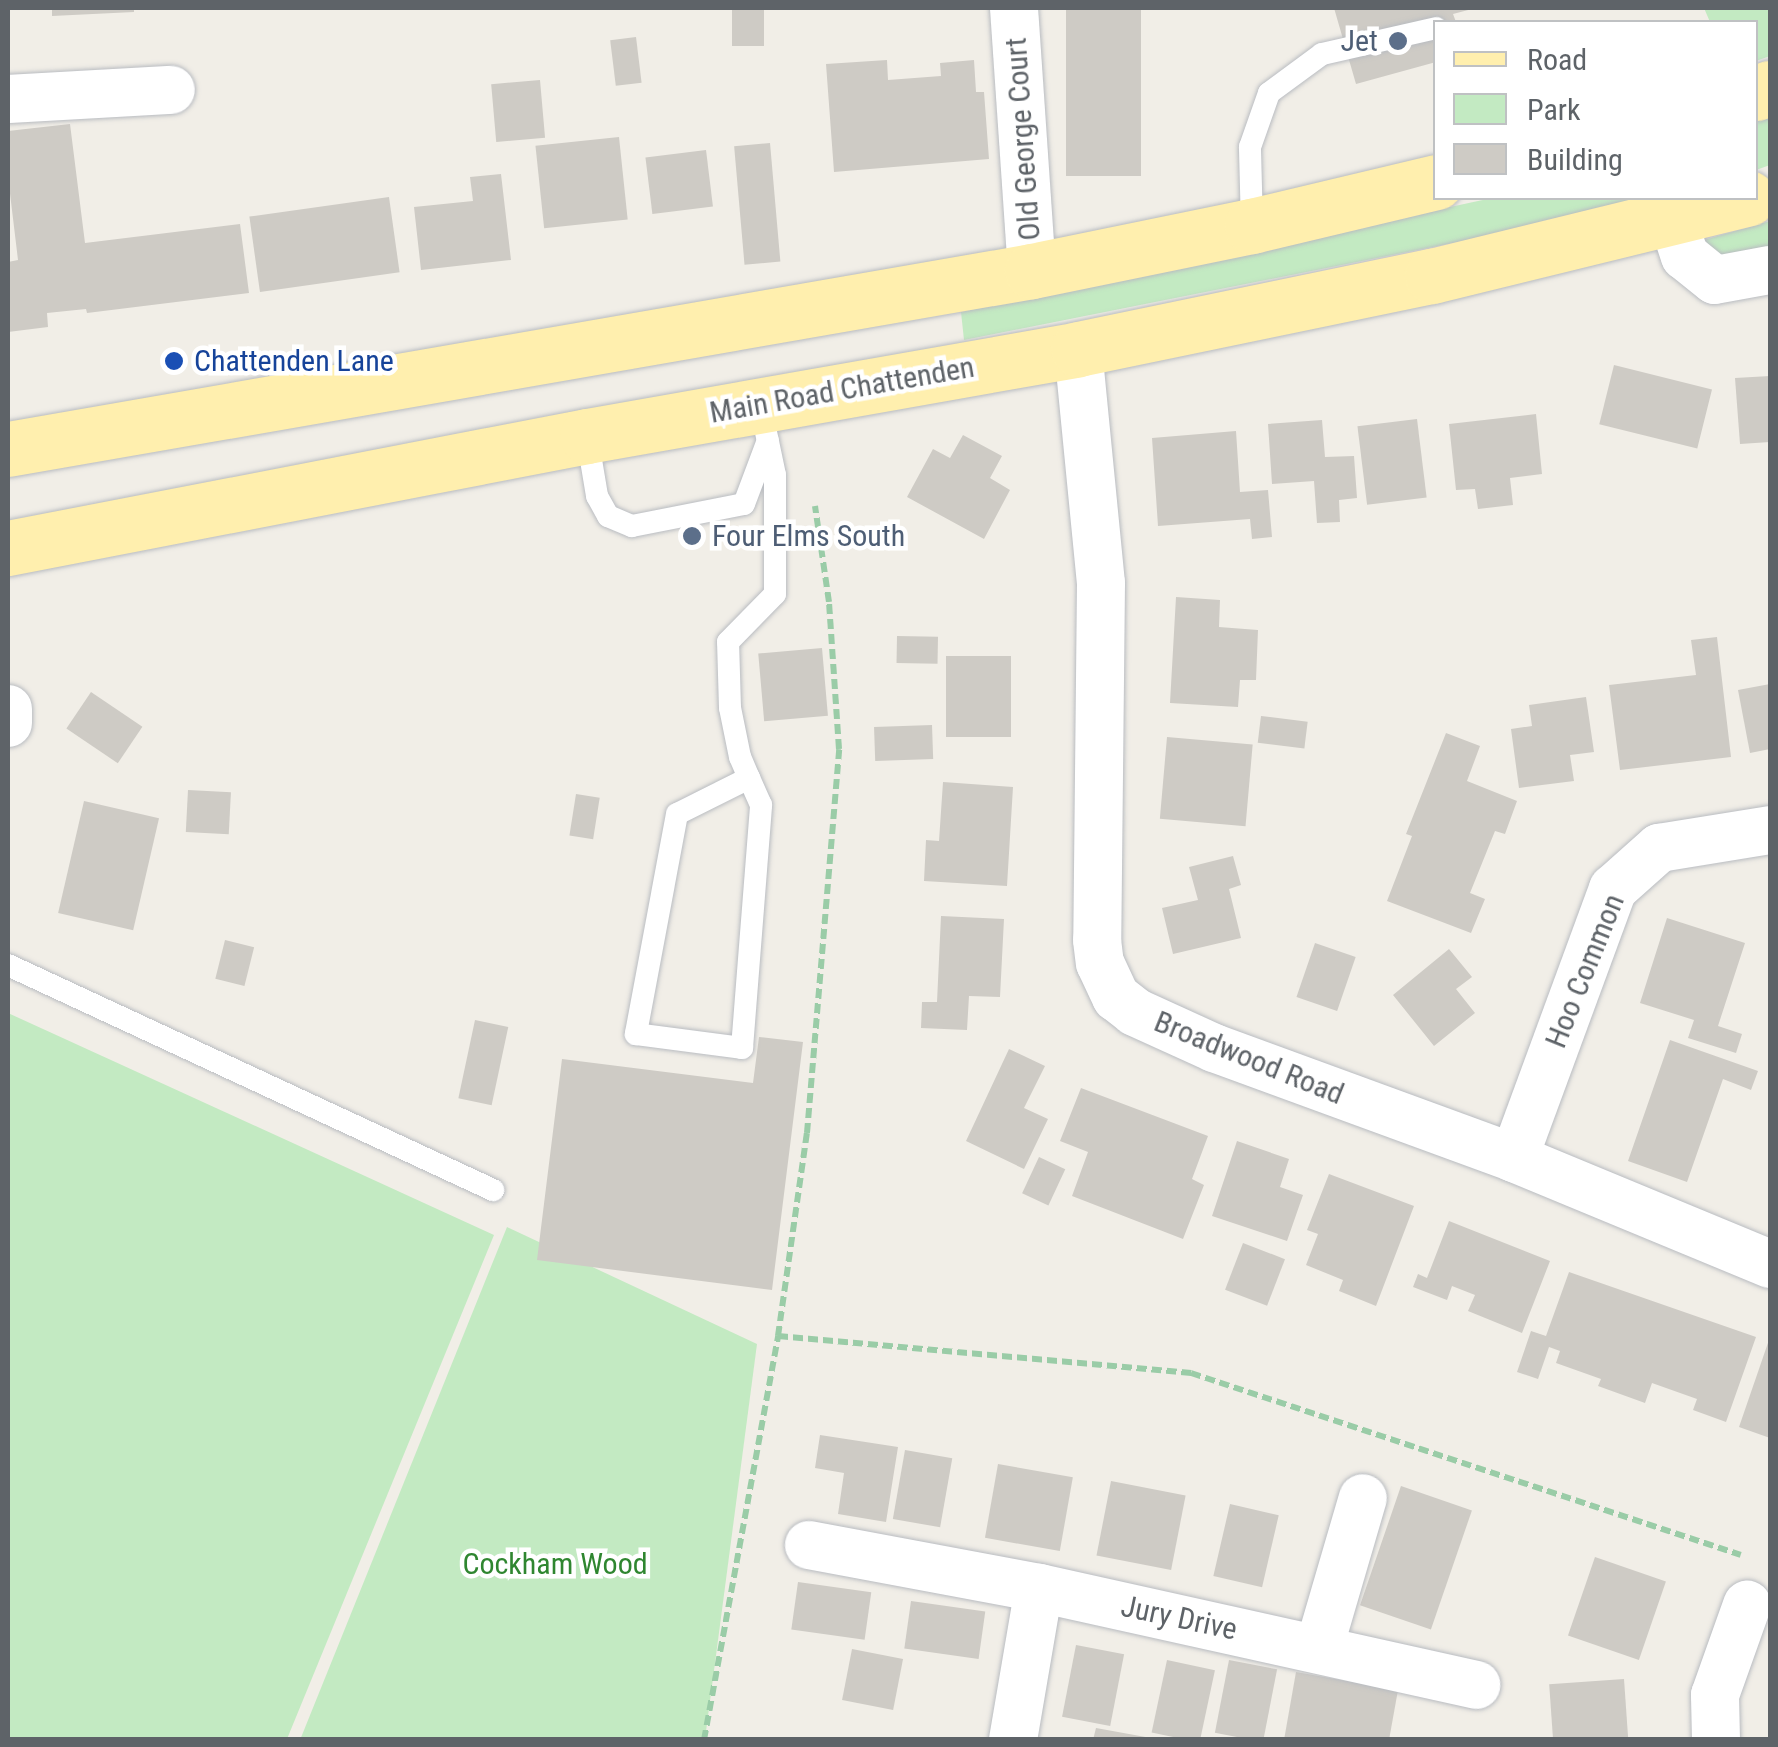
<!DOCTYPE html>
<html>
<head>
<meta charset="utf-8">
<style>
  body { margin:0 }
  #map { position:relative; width:1778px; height:1747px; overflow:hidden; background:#f1eee7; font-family:"Roboto Condensed",sans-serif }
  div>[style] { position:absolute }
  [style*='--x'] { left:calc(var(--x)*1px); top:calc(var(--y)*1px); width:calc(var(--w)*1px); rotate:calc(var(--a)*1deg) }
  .green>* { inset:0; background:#c3eac2 }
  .building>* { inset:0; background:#cecbc5; transform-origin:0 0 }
  .path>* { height:6px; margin-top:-3px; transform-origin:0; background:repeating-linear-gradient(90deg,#9acca7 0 10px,transparent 0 15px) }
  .roads { filter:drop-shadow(0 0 2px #b9bcc1) drop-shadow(0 0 2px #b9bcc1) }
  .lane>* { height:22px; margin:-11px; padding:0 11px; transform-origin:11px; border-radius:11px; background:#fff }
  .street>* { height:48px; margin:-24px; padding:0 24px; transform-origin:24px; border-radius:24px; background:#fff }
  .primary>* { height:55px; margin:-27.5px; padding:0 27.5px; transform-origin:27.5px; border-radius:27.5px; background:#ffefae }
  .dots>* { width:28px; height:28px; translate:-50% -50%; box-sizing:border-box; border:5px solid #fff; border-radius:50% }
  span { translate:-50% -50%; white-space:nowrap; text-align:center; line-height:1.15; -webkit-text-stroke:9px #fff; paint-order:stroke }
  .service-label { font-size:30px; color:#4e5e75 }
  .right { translate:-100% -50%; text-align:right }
  .left { translate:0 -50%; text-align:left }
  .street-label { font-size:30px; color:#5e6368 }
  .transit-label { font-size:30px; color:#164399 }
  .park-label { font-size:30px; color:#2f8630 }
  .frame { position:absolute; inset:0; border:10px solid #5e6368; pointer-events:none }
  .legend { position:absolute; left:1433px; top:20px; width:325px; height:180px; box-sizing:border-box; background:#fff; border:2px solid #bfc1c3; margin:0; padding:12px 18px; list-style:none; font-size:30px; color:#5e6368 }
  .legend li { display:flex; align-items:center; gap:20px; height:50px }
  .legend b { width:50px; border:2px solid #bfc1c3 }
</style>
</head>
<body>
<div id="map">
  <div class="green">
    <i style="clip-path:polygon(1704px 8px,1770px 8px,1770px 56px,1756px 61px,1756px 22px,1710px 22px)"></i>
    <i style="clip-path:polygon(1770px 116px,1770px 165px,1756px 170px,1756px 121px)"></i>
    <i style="clip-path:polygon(1492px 198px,1647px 198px,1503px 233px,964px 340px,961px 312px)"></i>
    <i style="clip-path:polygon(1770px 221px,1770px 260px,1730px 268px,1704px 240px)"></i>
    <i style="clip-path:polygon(8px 1013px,494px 1235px,287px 1739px,8px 1739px)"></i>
    <i style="clip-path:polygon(507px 1227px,757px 1344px,705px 1739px,300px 1740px)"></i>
  </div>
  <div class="building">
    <i style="clip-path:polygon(52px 8px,134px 8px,134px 12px,52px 16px)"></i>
    <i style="left:732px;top:8px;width:32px;height:38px"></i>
    <i style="left:1066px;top:8px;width:75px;height:168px"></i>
    <i style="clip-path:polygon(1334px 8px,1472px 8px,1472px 9px,1453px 14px,1456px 22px,1436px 22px,1436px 62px,1356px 84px)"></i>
    <i style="left:636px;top:37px;width:46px;height:26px;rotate:83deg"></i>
    <i style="clip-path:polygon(887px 60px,888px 80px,941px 76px,940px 63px,974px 60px,976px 92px,984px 92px,989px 159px,834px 172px,826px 64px)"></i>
    <i style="left:540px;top:80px;width:58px;height:49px;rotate:85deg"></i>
    <i style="clip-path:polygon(70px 124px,85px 243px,240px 224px,249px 293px,87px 313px,86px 309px,47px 313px,48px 327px,8px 332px,8px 262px,18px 260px,8px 177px,8px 131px)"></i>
    <i style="left:619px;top:137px;width:83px;height:84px;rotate:84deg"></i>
    <i style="left:770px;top:143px;width:119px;height:36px;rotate:85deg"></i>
    <i style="left:706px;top:150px;width:57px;height:61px;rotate:83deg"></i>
    <i style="clip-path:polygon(501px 174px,511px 260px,421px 270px,414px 207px,473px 201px,470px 177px)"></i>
    <i style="left:389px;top:197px;width:76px;height:141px;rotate:82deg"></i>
    <i style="left:1614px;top:365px;width:101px;height:61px;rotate:14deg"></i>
    <i style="clip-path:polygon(1770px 376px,1770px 442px,1740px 444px,1735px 378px)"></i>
    <i style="clip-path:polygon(1536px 414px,1542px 474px,1510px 478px,1513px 505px,1478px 509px,1475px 489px,1456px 490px,1449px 424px)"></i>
    <i style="left:1417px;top:419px;width:79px;height:60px;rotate:83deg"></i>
    <i style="clip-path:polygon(1322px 420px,1325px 457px,1354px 456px,1357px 498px,1339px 500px,1340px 522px,1317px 523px,1314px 481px,1272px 484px,1268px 424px)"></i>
    <i style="clip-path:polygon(1236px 431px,1240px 492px,1268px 490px,1272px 537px,1252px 539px,1250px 519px,1158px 526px,1152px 438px)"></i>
    <i style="clip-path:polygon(963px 435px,1002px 456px,990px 478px,1010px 490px,984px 539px,907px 497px,933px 449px,950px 458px)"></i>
    <i style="clip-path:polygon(1176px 597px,1220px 600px,1219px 627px,1258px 630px,1256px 680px,1240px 680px,1238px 707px,1170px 703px)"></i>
    <i style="left:897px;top:636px;width:41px;height:27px;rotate:1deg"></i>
    <i style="clip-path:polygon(1717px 637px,1731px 757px,1620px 770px,1609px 685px,1696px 675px,1691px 640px)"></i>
    <i style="left:822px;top:648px;width:68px;height:64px;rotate:85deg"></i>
    <i style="left:946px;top:656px;width:65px;height:81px"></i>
    <i style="clip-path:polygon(1770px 684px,1770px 749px,1750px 753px,1738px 690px)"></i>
    <i style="left:91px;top:692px;width:62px;height:44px;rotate:34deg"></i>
    <i style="clip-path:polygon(1586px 697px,1594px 752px,1570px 755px,1574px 781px,1519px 788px,1511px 729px,1532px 726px,1529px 705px)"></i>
    <i style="left:1261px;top:716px;width:47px;height:27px;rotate:7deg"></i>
    <i style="left:932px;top:725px;width:34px;height:58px;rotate:88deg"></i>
    <i style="clip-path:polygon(1446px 733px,1480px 746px,1467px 781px,1517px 801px,1505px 834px,1495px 831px,1470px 893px,1485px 899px,1471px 933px,1387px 901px,1412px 836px,1406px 834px)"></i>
    <i style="left:1167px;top:737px;width:86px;height:82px;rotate:5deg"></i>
    <i style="clip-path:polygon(943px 782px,1013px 787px,1007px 886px,924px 881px,926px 840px,939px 841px)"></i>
    <i style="left:188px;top:790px;width:43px;height:42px;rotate:3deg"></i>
    <i style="left:576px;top:794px;width:24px;height:42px;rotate:9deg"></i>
    <i style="left:84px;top:801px;width:77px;height:115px;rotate:13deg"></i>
    <i style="clip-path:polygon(1233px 856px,1241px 885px,1229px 889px,1241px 938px,1173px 954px,1162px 908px,1198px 900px,1189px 867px)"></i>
    <i style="clip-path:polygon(941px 916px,1004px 919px,1000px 997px,969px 996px,967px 1030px,921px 1028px,922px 1002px,937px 1002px)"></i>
    <i style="clip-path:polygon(1667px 918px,1745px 943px,1718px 1026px,1742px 1034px,1736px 1053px,1688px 1038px,1694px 1020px,1640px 1003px)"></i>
    <i style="left:225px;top:940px;width:30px;height:40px;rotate:14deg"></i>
    <i style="left:1315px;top:943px;width:43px;height:57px;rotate:19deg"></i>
    <i style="clip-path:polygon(1449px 949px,1472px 977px,1456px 989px,1475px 1013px,1434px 1046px,1393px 995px)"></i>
    <i style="left:475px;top:1020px;width:34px;height:80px;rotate:12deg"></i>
    <i style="clip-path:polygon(759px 1037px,803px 1042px,772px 1290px,537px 1260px,562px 1059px,753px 1083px)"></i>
    <i style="clip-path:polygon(1670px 1040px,1758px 1071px,1751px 1090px,1723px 1079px,1687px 1182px,1628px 1161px)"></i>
    <i style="clip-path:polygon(1009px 1049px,1045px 1066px,1024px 1108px,1048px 1119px,1024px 1169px,966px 1141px)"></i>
    <i style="clip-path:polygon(1081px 1088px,1208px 1136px,1192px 1179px,1204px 1185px,1183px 1239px,1072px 1196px,1088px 1152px,1060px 1141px)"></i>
    <i style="clip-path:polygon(1237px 1141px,1289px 1159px,1280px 1187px,1303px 1195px,1287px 1241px,1212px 1216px)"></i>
    <i style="left:1039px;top:1157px;width:29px;height:40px;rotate:25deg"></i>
    <i style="clip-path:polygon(1329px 1174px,1414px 1206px,1376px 1306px,1339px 1291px,1343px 1280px,1306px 1265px,1318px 1234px,1307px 1230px)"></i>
    <i style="clip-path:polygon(1449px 1221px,1550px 1261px,1522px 1333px,1468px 1311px,1475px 1295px,1452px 1286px,1447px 1300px,1413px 1287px,1418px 1274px,1427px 1278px)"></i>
    <i style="left:1243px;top:1243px;width:45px;height:50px;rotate:21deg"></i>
    <i style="clip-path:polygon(1569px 1272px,1756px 1337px,1726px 1422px,1693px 1410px,1697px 1399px,1652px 1383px,1645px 1403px,1598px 1386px,1601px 1379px,1556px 1363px,1560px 1351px,1549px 1347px,1538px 1379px,1517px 1372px,1531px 1331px,1546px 1336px)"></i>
    <i style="clip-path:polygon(1770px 1337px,1770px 1438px,1739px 1427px)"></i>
    <i style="clip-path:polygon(820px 1435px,898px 1447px,886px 1522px,838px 1514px,844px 1473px,815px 1468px)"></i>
    <i style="left:905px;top:1450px;width:48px;height:70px;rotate:10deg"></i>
    <i style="left:998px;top:1464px;width:76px;height:75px;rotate:10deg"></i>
    <i style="left:1111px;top:1481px;width:76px;height:76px;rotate:11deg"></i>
    <i style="left:1401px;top:1486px;width:75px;height:126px;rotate:19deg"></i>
    <i style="left:1230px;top:1504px;width:50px;height:74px;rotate:13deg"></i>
    <i style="left:1595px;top:1557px;width:75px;height:83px;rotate:19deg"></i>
    <i style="left:798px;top:1582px;width:74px;height:48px;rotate:8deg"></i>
    <i style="left:911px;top:1601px;width:75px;height:48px;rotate:8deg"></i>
    <i style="left:1076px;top:1645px;width:49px;height:73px;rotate:11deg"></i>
    <i style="left:852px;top:1649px;width:52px;height:52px;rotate:11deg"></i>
    <i style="left:1167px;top:1660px;width:49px;height:74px;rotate:12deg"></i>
    <i style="left:1229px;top:1660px;width:49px;height:74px;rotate:11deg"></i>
    <i style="clip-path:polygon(1296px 1672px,1398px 1690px,1389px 1740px,1284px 1740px)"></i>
    <i style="left:1624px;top:1679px;width:61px;height:75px;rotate:86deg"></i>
    <i style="clip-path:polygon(1096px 1728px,1151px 1738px,1151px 1740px,1093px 1740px)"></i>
  </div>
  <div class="path">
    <i style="--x:778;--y:1336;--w:205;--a:-81.9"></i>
    <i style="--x:807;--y:1133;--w:385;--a:-85.2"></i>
    <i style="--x:839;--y:749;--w:147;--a:-93.9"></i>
    <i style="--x:829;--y:602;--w:97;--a:-98.3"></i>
    <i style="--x:704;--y:1740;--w:411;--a:-79.6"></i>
    <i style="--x:778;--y:1336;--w:415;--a:5.1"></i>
    <i style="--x:1191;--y:1373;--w:579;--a:18.31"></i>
  </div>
  <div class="roads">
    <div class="lane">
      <i style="--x:1252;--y:226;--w:79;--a:-91.5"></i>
      <i style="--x:1250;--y:147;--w:57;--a:-70.6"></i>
      <i style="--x:1269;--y:93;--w:66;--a:-36.3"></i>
      <i style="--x:1322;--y:54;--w:117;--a:-12.8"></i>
      <i style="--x:587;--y:436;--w:61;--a:80.5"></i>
      <i style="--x:597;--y:496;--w:23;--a:61"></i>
      <i style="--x:608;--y:516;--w:26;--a:23"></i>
      <i style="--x:632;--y:526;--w:114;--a:-11.1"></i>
      <i style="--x:744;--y:504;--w:68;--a:-69.4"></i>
      <i style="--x:749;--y:778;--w:80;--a:153.4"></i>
      <i style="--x:677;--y:814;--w:224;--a:100.6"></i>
      <i style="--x:636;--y:1034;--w:107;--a:7.5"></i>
      <i style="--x:742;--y:1048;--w:244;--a:-85.5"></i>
      <i style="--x:761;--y:805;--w:30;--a:-114"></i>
      <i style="--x:749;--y:778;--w:23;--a:-113"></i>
      <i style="--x:740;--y:757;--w:50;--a:-101.5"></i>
      <i style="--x:730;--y:708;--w:66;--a:-91.7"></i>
      <i style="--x:728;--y:642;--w:67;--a:-45.6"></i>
      <i style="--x:775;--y:594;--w:119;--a:-90"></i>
      <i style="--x:775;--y:475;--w:73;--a:-101.9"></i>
      <i style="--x:8;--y:965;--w:535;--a:24.89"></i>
    </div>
    <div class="street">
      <i style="--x:1014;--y:8;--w:264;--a:86.1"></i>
      <i style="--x:8;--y:99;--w:163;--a:-3.2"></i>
      <i style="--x:1673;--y:220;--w:38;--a:72"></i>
      <i style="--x:1685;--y:256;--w:38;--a:39"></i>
      <i style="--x:1715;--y:280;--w:56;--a:-10.3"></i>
      <i style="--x:1078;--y:349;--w:235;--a:84.4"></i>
      <i style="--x:1101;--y:583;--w:357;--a:90.6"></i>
      <i style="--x:1097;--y:940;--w:23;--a:83"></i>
      <i style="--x:1100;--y:963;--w:38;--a:65"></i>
      <i style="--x:1116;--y:997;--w:24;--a:38"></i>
      <i style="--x:1135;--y:1012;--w:87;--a:24.5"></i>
      <i style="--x:1214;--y:1048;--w:320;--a:20.1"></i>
      <i style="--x:1514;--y:1158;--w:277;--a:22.5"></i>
      <i style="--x:8;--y:709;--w:14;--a:90"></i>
      <i style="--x:1514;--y:1158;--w:287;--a:-69.8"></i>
      <i style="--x:1613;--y:889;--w:62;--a:-41.7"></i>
      <i style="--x:1659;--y:848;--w:112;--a:-9.2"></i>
      <i style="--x:809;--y:1545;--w:234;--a:10.6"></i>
      <i style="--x:1039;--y:1588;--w:448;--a:12.5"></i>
      <i style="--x:1319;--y:1648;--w:156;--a:-73.7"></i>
      <i style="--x:1013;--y:1740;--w:154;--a:-80.3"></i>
      <i style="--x:1716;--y:1740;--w:45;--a:-91.3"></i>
      <i style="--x:1715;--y:1695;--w:96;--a:-70.4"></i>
    </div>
    <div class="primary">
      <i style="--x:1756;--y:93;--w:15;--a:-20"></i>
      <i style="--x:8;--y:449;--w:1039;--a:-9.86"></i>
      <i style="--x:1032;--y:271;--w:225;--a:-11.6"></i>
      <i style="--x:1252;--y:226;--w:189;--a:-13.4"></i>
      <i style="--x:8;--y:548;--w:590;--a:-10.95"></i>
      <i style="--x:587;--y:436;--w:499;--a:-10"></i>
      <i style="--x:1078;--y:349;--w:361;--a:-11.7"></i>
      <i style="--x:1432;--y:276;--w:326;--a:-13.8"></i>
    </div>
  </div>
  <div class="dots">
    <i style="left:1398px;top:41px;background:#5c6f8a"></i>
    <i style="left:174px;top:361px;background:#1a4fb4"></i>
    <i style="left:692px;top:536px;background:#5c6f8a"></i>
  </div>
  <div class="service-label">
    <span class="right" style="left:1378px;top:41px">Jet</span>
    <span class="left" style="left:712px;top:536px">Four Elms South</span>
  </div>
  <div class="street-label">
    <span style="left:1023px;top:139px;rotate:-94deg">Old George Court</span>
    <span style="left:842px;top:390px;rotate:-10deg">Main Road Chattenden</span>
    <span style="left:1585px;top:971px;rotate:-68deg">Hoo Common</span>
    <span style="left:1249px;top:1058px;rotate:22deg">Broadwood Road</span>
    <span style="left:1179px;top:1618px;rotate:12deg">Jury Drive</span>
  </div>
  <div class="transit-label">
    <span class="left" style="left:194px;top:361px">Chattenden Lane</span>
  </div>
  <div class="park-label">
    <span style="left:555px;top:1564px">Cockham Wood</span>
  </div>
  <div class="frame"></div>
  <ul class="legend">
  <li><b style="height:12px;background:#ffefae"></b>Road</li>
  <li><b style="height:28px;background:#c3eac2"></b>Park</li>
  <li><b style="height:28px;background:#cecbc5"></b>Building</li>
  </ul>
</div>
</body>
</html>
